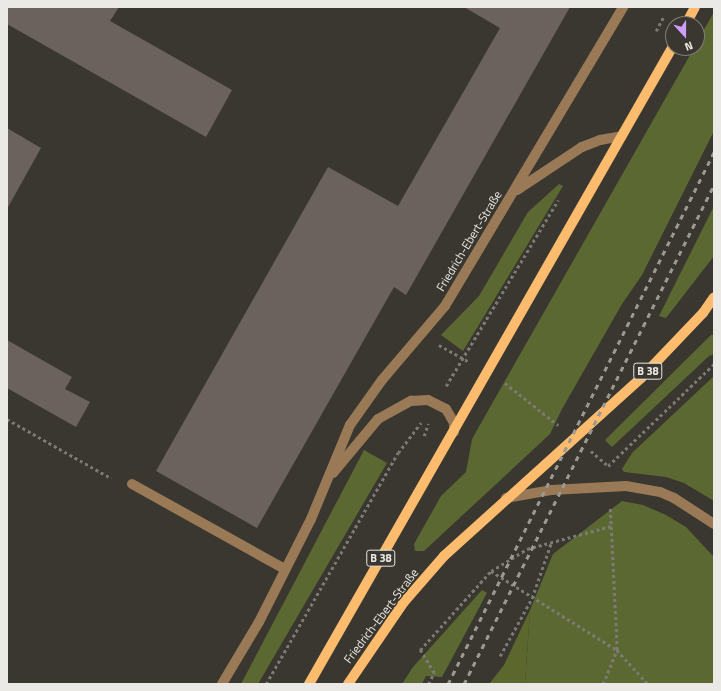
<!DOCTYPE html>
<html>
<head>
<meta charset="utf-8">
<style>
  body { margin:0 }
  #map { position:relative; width:721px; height:691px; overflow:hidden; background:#39372f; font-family:"Titillium Web",sans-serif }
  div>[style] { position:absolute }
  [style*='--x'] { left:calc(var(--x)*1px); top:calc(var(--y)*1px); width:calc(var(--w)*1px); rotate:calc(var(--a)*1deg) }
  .green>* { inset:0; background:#5c6831 }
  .forest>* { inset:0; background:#5b672d }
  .building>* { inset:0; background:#6b625e }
  .path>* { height:2.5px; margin-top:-1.25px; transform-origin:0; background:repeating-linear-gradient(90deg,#7c7a74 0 3px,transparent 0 6px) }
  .minor>* { height:10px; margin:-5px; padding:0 5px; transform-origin:5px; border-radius:5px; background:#9a7a56 }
  .major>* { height:10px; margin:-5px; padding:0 5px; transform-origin:5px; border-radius:5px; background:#fdbb6e }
  .rail>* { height:3px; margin-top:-1.5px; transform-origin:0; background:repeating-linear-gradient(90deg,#9b9993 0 5px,transparent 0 10px) }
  span { translate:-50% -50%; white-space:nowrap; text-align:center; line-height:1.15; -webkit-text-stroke:3px #39372f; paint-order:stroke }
  .shield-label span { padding:1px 3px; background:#39372f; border:1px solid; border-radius:3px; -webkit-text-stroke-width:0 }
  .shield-label { font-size:11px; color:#ebe9e5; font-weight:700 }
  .street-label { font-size:12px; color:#ebe9e5 }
  .frame { position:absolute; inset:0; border:8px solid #ebe9e5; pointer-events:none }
  .north { position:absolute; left:665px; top:16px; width:40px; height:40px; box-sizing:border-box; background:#39372f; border:1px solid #807e78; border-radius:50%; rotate:159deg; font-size:11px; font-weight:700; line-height:16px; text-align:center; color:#ebe9e5 }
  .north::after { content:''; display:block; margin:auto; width:14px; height:18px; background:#cf9dff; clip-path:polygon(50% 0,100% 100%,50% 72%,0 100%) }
</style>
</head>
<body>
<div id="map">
  <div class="green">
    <i style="clip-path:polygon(714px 12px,714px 131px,642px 275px,622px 304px,562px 409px,550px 434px,424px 551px,415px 551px,414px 544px,441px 496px,466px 472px,472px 439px,694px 48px,697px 48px,697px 42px)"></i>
    <i style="clip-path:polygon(559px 184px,563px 186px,463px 351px,441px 335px,479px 296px,528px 212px)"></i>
    <i style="clip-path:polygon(714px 206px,714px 256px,666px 318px,659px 316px)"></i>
    <i style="clip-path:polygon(711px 335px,714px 335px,714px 354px,709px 356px,612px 447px,605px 440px)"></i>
    <i style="clip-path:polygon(714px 376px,714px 501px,684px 483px,666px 477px,624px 472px,622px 469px,632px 453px)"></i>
    <i style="clip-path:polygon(364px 450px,387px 463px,258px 684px,241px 684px)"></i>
    <i style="clip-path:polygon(622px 501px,643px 505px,666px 515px,686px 527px,714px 557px,714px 684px,525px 684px,530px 610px,553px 554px)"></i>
    <i style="clip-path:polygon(482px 590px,487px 593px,442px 677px,426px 676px,422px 684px,402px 684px,413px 667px)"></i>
  </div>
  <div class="forest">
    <i style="clip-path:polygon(530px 610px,525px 684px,489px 684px,504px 665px)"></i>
  </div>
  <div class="building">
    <i style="clip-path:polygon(7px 7px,119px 7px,110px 21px,232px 90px,206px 137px,7px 24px)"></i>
    <i style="clip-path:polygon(464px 7px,570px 7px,406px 295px,394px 287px,257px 528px,156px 471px,328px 167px,398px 206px,500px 28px)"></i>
    <i style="clip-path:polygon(7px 128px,41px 148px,7px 209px)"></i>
    <i style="clip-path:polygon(7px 340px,72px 377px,65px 389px,90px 402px,76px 427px,7px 388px)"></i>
  </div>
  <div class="path">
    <i style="--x:656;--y:31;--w:17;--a:-62"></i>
    <i style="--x:439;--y:345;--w:33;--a:29"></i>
    <i style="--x:505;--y:383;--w:68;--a:38.4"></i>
    <i style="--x:446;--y:386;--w:217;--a:-58.9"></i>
    <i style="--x:7;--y:419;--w:120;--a:29.6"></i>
    <i style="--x:424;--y:436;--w:13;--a:-72"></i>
    <i style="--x:591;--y:451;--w:21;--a:41"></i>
    <i style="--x:608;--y:466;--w:147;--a:-43.9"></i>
    <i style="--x:491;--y:571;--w:149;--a:32.1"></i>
    <i style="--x:617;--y:650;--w:46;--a:47.6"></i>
    <i style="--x:500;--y:656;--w:66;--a:-61.1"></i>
    <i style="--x:532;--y:598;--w:58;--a:-70.9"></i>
    <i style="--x:266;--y:684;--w:266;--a:-60.3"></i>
    <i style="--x:398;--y:453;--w:38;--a:-53"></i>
    <i style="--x:428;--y:684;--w:13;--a:-61"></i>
    <i style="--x:434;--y:673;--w:27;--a:-121"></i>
    <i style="--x:420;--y:650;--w:106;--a:-48.1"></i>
    <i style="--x:491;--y:571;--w:42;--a:-31.4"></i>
    <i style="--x:527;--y:549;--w:87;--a:-15.3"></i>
    <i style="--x:603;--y:684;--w:37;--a:-68"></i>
    <i style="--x:617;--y:650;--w:143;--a:-92.8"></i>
  </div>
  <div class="minor">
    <i style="--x:517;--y:190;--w:78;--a:-33.5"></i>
    <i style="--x:582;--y:147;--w:19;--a:-21"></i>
    <i style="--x:600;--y:140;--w:22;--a:-10"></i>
    <i style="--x:333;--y:473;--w:70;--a:-50.2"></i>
    <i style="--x:378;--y:419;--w:38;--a:-29"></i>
    <i style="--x:411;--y:401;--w:17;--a:-3"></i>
    <i style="--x:428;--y:400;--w:20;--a:27"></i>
    <i style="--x:446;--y:409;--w:16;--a:60"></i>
    <i style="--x:454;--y:423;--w:9;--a:90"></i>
    <i style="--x:132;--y:484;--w:175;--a:29.1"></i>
    <i style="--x:506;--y:498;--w:47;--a:-9.9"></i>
    <i style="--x:552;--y:490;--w:74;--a:-3.1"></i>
    <i style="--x:626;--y:486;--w:35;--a:10"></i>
    <i style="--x:660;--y:492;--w:15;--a:23"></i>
    <i style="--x:674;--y:498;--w:48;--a:33"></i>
    <i style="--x:222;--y:684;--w:72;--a:-59.2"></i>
    <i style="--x:259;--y:622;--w:115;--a:-63.2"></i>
    <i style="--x:311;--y:519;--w:102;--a:-67.5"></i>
    <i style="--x:350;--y:425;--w:55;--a:-54.6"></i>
    <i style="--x:382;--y:380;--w:97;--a:-49.6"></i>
    <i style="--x:445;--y:306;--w:348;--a:-59.2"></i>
  </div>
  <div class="major">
    <i style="--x:686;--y:24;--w:19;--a:-62"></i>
    <i style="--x:309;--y:684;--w:735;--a:-60.29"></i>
    <i style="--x:348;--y:684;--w:99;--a:-55.7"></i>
    <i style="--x:404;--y:602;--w:61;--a:-49"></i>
    <i style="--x:444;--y:556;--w:266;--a:-42.1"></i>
    <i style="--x:641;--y:378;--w:90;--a:-46.4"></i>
    <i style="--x:703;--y:313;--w:19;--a:-55"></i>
  </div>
  <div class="rail">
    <i style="--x:448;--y:684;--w:595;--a:-63.43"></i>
    <i style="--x:464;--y:684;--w:558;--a:-63.39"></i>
  </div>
  <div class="shield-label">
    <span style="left:648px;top:371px">B 38</span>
    <span style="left:381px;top:558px">B 38</span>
  </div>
  <div class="street-label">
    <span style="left:469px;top:241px;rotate:-59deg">Friedrich-Ebert-Straße</span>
    <span style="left:381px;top:616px;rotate:-53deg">Friedrich-Ebert-Straße</span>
  </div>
  <div class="frame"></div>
  <div class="north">N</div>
</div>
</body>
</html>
